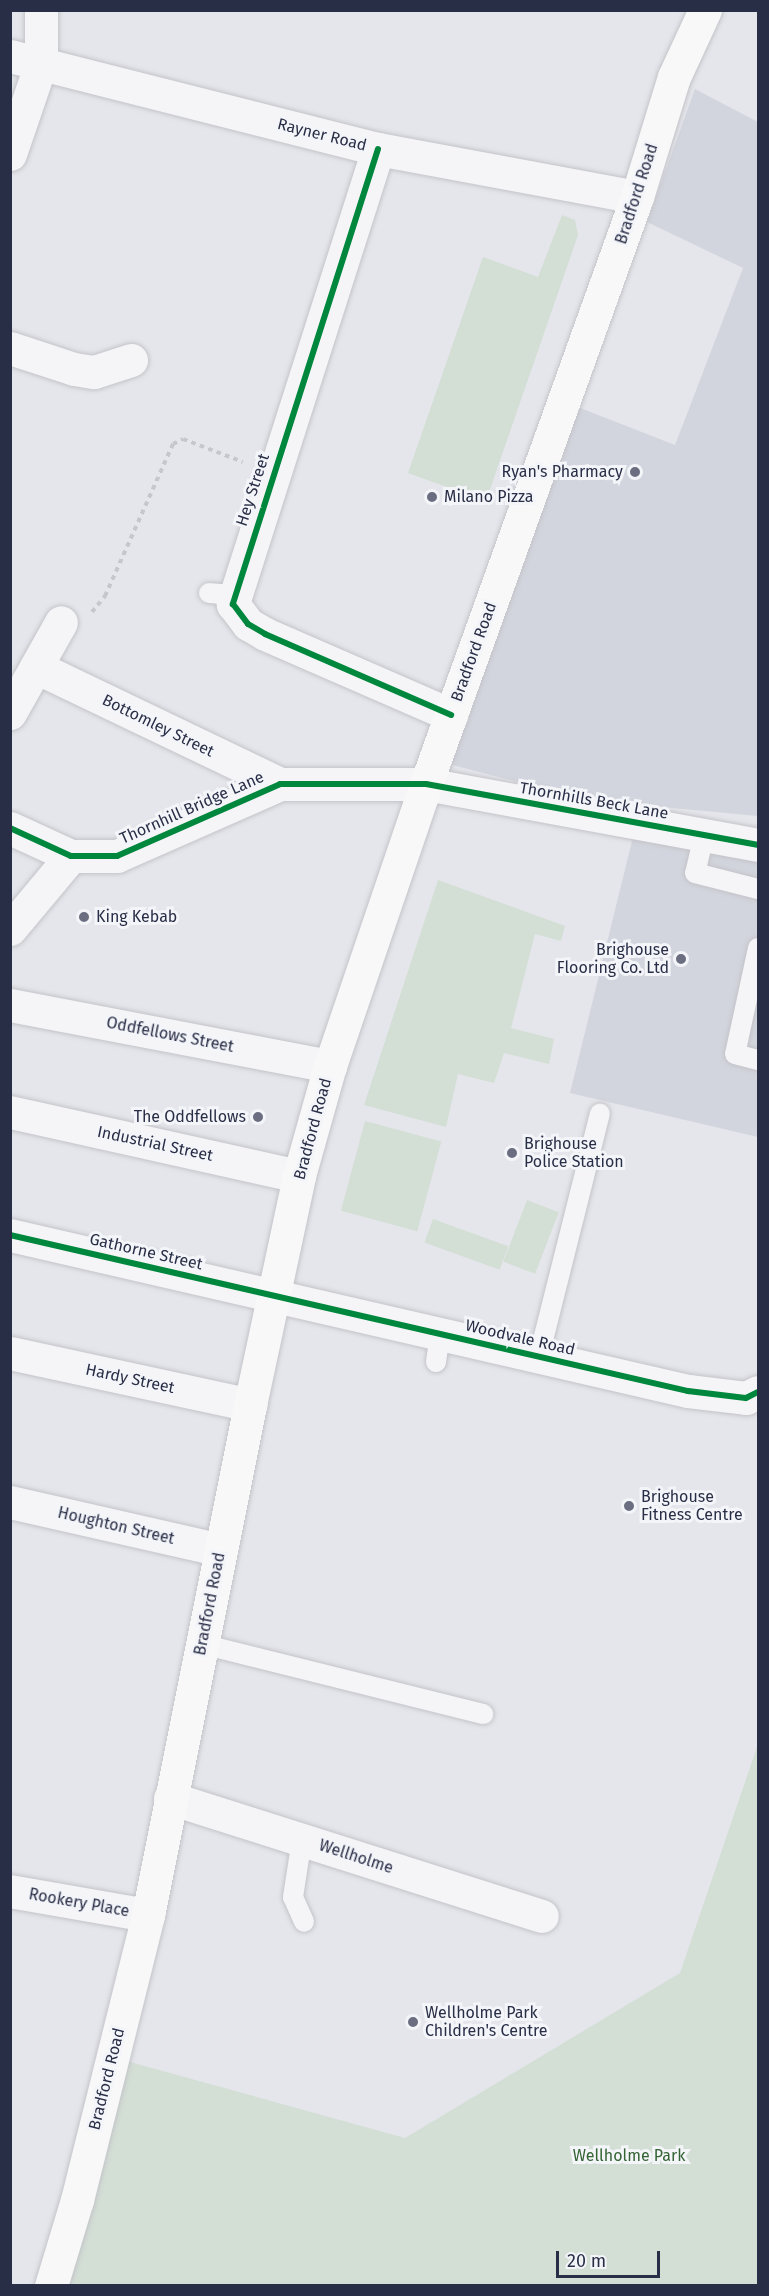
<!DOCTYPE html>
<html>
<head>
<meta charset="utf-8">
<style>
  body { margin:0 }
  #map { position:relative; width:769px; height:2296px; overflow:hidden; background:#e5e6eb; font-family:"Fira Sans",sans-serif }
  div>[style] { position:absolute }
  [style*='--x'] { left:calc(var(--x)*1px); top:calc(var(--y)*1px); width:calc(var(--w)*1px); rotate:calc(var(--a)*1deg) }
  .built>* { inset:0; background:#d3d5de }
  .green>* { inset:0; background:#d3ded5; transform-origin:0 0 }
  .path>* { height:4px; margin-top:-2px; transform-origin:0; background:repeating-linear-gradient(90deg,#c6c7cd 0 4.5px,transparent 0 9px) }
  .roads { filter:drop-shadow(0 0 2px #c3c4c9) drop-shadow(0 0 2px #c3c4c9) }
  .lane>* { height:20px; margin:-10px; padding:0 10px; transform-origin:10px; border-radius:10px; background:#f5f5f7 }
  .street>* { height:33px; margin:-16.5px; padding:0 16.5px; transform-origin:16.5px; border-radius:16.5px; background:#f5f5f7 }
  .primary>* { height:33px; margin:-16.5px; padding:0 16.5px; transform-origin:16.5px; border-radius:16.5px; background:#f8f8f9 }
  .cycleway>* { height:6px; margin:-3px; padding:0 3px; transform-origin:3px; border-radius:3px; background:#00873e }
  .dots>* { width:16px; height:16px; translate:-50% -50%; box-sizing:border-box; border:3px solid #f3f5f9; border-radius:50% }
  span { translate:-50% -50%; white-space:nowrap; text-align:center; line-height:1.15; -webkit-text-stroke:6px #f3f5f9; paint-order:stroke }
  .street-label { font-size:16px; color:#292e47 }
  .poi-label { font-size:16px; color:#292e47 }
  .right { translate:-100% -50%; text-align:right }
  .left { translate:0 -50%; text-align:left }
  .park-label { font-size:16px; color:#356434 }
  .frame { position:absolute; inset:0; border:12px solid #292e47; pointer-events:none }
  .scale { position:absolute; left:556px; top:2251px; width:104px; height:27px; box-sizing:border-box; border:3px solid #292e47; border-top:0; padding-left:8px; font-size:18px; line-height:21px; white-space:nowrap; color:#292e47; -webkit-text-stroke:4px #f3f5f9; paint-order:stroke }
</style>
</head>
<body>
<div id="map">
  <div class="built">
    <i style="clip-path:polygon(695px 89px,758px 122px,758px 816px,586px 800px,441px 762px,570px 404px,675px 445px,743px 268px,647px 222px)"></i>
    <i style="clip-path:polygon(633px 837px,758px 860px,758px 1137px,570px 1093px)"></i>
  </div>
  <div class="green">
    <i style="clip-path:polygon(562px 215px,575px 220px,578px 235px,486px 501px,408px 473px,483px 257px,538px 277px)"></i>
    <i style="clip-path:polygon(438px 880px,565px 926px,561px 941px,535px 934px,511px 1028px,554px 1039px,549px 1064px,504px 1053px,494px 1083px,458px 1074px,446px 1127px,364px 1105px)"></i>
    <i style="left:365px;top:1121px;width:79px;height:93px;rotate:15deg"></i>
    <i style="left:527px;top:1200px;width:34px;height:66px;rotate:21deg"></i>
    <i style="left:433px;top:1219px;width:80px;height:25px;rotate:20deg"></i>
    <i style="clip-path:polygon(758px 1744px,758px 2285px,51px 2286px,112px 2057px,405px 2138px,680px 1973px)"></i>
  </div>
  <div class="path">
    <i style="--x:92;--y:612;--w:21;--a:-51"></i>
    <i style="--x:105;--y:596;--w:167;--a:-65.9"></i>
    <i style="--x:173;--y:444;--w:11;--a:-27"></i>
    <i style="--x:183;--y:439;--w:64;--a:21"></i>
  </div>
  <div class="roads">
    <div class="lane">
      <i style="--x:209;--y:593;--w:25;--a:5"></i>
      <i style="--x:704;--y:835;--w:39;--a:103"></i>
      <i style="--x:695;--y:873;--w:65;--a:14.3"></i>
      <i style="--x:758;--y:948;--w:108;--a:102.2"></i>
      <i style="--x:735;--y:1054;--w:24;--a:15"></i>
      <i style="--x:539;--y:1356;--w:250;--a:-75.9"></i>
      <i style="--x:436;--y:1362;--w:29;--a:-82"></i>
      <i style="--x:202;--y:1644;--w:290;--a:14"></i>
      <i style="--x:302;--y:1839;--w:59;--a:98.8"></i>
      <i style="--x:293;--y:1897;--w:27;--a:66"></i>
    </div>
    <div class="street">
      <i style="--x:10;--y:56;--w:380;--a:14.2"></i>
      <i style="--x:378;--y:149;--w:263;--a:10.5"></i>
      <i style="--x:378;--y:149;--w:478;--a:107.7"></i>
      <i style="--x:233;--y:604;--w:25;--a:53"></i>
      <i style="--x:248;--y:624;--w:20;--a:30"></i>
      <i style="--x:265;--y:634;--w:203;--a:23.5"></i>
      <i style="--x:10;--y:154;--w:96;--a:-71.2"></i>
      <i style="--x:41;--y:63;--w:53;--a:-90"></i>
      <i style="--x:10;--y:348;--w:67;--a:18.2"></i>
      <i style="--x:74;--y:369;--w:20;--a:9"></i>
      <i style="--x:94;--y:372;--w:39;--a:-18"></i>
      <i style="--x:36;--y:667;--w:271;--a:25.6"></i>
      <i style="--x:10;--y:713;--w:104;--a:-60.7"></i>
      <i style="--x:10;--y:828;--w:67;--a:24.7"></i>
      <i style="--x:71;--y:856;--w:46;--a:0"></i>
      <i style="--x:117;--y:856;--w:178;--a:-23.8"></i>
      <i style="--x:280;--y:784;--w:146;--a:0"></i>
      <i style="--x:426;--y:784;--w:338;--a:10.4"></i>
      <i style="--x:10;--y:929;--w:95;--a:-50.1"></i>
      <i style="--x:10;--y:1005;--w:326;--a:10.8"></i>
      <i style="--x:10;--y:1112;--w:296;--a:12.5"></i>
      <i style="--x:10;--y:1235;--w:696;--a:12.96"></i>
      <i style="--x:688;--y:1391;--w:58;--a:6.9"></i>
      <i style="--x:746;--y:1398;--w:13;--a:-27"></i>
      <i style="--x:10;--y:1353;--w:246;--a:12.2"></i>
      <i style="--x:10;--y:1502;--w:216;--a:12.8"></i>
      <i style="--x:170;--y:1798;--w:390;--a:17.6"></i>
      <i style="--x:10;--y:1891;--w:140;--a:9.9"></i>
    </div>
    <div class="primary">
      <i style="--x:51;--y:2286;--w:90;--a:-73.2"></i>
      <i style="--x:77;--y:2200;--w:294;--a:-76"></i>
      <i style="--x:148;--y:1915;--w:520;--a:-78.69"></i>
      <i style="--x:250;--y:1405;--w:234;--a:-77.9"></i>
      <i style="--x:299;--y:1176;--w:114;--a:-74.3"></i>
      <i style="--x:330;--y:1066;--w:298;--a:-71.2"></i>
      <i style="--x:426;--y:784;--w:624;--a:-70.23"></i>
      <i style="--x:637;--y:197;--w:126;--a:-72.9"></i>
      <i style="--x:674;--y:77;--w:74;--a:-65.2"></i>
    </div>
  </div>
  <div class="cycleway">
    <i style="--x:378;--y:149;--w:478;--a:107.7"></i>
    <i style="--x:233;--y:604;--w:25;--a:53"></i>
    <i style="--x:248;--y:624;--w:20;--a:30"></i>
    <i style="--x:265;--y:634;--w:203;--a:23.5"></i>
    <i style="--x:10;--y:828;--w:67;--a:24.7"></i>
    <i style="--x:71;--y:856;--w:46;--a:0"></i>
    <i style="--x:117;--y:856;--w:178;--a:-23.8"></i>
    <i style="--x:280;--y:784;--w:146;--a:0"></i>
    <i style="--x:426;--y:784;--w:338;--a:10.4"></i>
    <i style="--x:10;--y:1235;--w:696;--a:12.96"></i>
    <i style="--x:688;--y:1391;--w:58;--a:6.9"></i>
    <i style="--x:746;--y:1398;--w:13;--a:-27"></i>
  </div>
  <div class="dots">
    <i style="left:635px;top:472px;background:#6b6e80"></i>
    <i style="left:432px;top:497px;background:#6b6e80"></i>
    <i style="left:84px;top:917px;background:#6b6e80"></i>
    <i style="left:681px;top:959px;background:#6b6e80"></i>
    <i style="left:258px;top:1117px;background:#6b6e80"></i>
    <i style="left:512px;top:1153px;background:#6b6e80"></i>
    <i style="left:629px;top:1506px;background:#6b6e80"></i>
    <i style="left:413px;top:2022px;background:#6b6e80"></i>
  </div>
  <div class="street-label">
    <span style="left:322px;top:135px;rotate:14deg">Rayner Road</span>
    <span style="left:637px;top:194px;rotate:-72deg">Bradford Road</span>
    <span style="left:253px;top:490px;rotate:-72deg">Hey Street</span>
    <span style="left:474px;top:652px;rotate:-70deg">Bradford Road</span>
    <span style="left:158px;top:726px;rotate:26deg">Bottomley Street</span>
    <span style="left:594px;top:801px;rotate:10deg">Thornhills Beck Lane</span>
    <span style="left:192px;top:808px;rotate:-24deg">Thornhill Bridge Lane</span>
    <span style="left:170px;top:1035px;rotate:11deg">Oddfellows Street</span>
    <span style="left:313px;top:1129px;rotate:-75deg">Bradford Road</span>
    <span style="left:155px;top:1144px;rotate:12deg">Industrial Street</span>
    <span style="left:146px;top:1252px;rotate:13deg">Gathorne Street</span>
    <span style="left:520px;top:1338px;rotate:13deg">Woodvale Road</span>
    <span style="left:130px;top:1379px;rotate:12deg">Hardy Street</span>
    <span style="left:116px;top:1526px;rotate:13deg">Houghton Street</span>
    <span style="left:210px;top:1604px;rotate:-79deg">Bradford Road</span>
    <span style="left:356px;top:1857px;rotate:18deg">Wellholme</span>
    <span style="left:79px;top:1903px;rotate:10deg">Rookery Place</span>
    <span style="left:107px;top:2079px;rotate:-76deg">Bradford Road</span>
  </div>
  <div class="poi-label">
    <span class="right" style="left:623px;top:472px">Ryan's Pharmacy</span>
    <span class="left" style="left:444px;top:497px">Milano Pizza</span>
    <span class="left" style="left:96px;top:917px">King Kebab</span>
    <span class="right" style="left:669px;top:959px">Brighouse<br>Flooring Co. Ltd</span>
    <span class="right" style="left:246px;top:1117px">The Oddfellows</span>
    <span class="left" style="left:524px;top:1153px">Brighouse<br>Police Station</span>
    <span class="left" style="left:641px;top:1506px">Brighouse<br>Fitness Centre</span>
    <span class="left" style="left:425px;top:2022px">Wellholme Park<br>Children's Centre</span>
  </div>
  <div class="park-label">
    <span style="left:629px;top:2156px">Wellholme Park</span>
  </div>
  <div class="frame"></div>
  <div class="scale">20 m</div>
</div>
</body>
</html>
